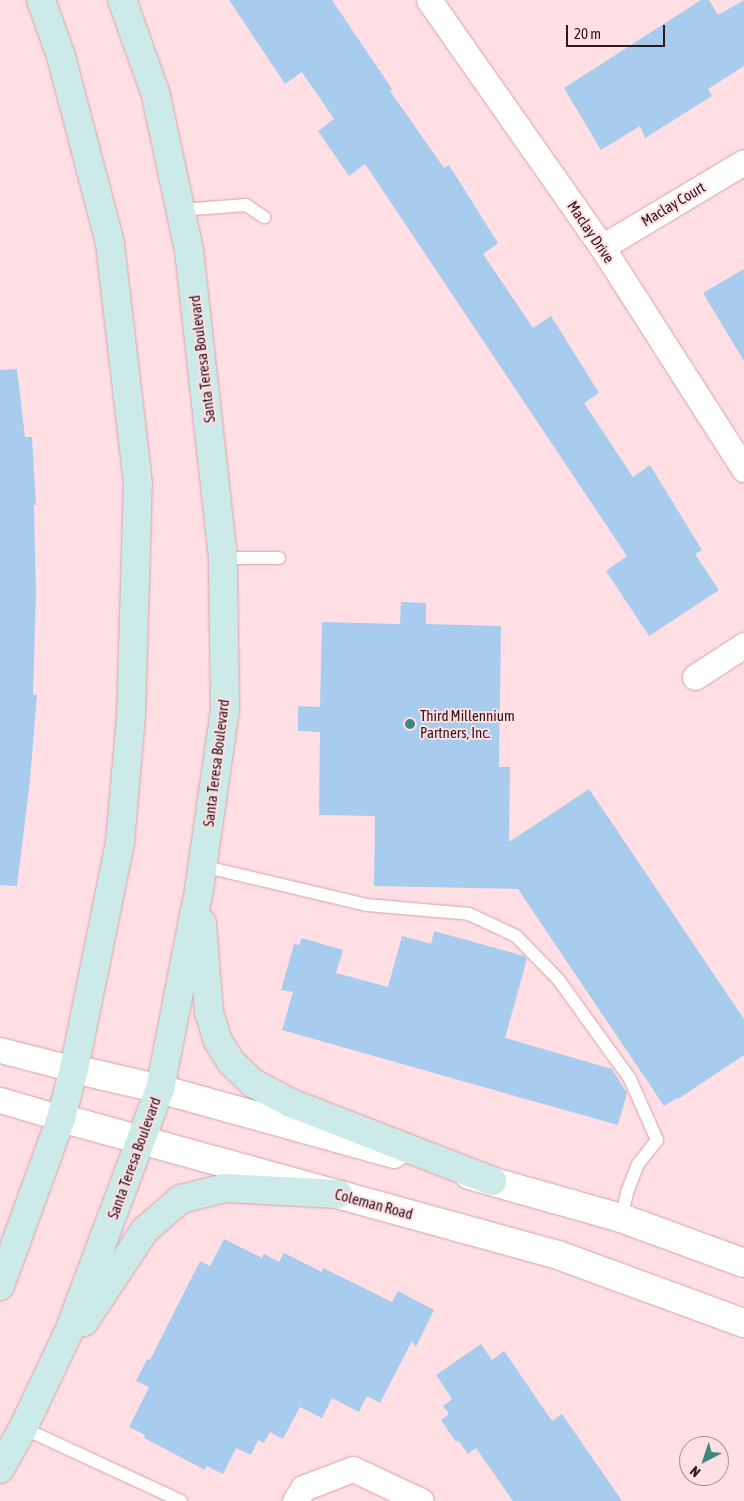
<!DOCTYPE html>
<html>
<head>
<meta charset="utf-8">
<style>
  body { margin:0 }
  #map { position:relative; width:744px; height:1501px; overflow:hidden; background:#ffdee4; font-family:"Asap Condensed",sans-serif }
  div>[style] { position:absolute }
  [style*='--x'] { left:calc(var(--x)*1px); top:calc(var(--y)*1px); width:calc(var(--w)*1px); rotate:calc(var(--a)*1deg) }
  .building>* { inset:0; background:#a7cced }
  .roads { filter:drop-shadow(0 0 1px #d4a2ac) drop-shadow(0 0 1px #d4a2ac) }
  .service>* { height:12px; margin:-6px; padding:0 6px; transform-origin:6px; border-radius:6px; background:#fff }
  .minor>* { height:25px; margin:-12.5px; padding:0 12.5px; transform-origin:12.5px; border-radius:12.5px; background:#fff }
  .tertiary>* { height:28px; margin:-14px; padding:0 14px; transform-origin:14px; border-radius:14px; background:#fff }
  .secondary>* { height:28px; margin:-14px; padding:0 14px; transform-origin:14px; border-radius:14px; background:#cceae7 }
  .dots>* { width:14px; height:14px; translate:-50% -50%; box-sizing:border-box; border:2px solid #ffdee4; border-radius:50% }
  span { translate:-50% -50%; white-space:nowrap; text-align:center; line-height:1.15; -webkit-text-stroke:4px #ffdee4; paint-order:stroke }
  .street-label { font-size:15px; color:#2c191d }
  .poi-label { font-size:15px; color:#2c191d }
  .left { translate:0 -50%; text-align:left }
  .north { position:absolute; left:679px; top:1436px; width:50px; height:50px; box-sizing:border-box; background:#ffdee4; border:1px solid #ab8f94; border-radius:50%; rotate:220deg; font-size:14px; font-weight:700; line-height:20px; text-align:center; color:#2c191d }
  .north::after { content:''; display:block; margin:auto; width:18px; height:22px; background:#41877f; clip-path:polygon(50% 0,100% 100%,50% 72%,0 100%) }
  .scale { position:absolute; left:566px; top:25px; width:99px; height:22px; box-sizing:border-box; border:2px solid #2c191d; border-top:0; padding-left:6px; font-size:15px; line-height:18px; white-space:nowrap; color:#2c191d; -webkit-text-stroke:4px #ffdee4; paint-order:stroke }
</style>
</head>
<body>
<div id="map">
  <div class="building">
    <i style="clip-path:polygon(229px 0,332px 0,392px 89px,390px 91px,444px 168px,449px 165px,498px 243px,483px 254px,533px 328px,551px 316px,599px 393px,584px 403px,633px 477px,650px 465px,702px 550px,695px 554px,719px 590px,649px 636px,606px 571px,627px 556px,365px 164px,349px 176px,318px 131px,334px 119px,302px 72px,285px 84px)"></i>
    <i style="clip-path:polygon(701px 0,709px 0,718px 15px,744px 0,744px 66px,708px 89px,712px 96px,645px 138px,640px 126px,601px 150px,564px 88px)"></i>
    <i style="clip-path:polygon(744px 269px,744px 361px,703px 293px)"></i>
    <i style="clip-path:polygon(17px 369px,25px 437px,32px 437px,36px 505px,34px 505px,36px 592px,33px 695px,37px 695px,30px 780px,17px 886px,0 885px,0 370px)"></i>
    <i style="clip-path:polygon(401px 602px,426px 603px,426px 624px,501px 626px,499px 767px,510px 767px,509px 842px,589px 789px,744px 1019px,744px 1055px,678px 1099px,677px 1098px,664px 1106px,518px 889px,374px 886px,375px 816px,319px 815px,320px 732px,298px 731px,298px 706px,320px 707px,322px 622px,400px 624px)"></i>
    <i style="clip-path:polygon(434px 931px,524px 956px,527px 959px,505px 1038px,612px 1069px,627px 1093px,618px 1125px,282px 1030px,293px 992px,281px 990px,294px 944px,299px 945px,302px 938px,343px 950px,336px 973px,388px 987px,402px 936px,431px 944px)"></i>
    <i style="clip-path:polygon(224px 1239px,262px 1258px,264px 1254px,279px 1262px,284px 1253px,322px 1272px,323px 1268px,392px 1302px,398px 1291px,434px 1310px,416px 1347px,412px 1341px,380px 1403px,367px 1396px,359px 1412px,332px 1398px,322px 1418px,300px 1407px,283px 1439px,270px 1432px,264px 1443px,258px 1440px,251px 1455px,236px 1448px,223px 1474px,206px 1466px,205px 1470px,144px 1438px,145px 1435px,129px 1427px,149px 1387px,136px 1381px,147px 1359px,150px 1360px,200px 1261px,210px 1266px)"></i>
    <i style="clip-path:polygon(481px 1344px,492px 1360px,504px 1351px,552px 1421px,562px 1414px,622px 1501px,513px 1501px,476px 1448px,468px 1454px,458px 1440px,456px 1442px,441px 1420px,449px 1414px,443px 1406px,452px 1399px,436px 1375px)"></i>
  </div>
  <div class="roads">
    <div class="service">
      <i style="--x:181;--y:210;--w:65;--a:-4.4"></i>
      <i style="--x:246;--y:205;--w:22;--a:34"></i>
      <i style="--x:223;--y:558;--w:56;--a:0"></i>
      <i style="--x:202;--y:866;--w:170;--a:13.3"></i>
      <i style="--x:367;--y:905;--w:102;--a:5"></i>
      <i style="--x:469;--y:914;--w:52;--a:25.1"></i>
      <i style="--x:516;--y:936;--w:60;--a:45.7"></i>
      <i style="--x:558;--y:979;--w:123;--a:54.2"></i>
      <i style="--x:630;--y:1079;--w:67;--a:66.1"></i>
      <i style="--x:657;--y:1140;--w:31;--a:128"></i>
      <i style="--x:638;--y:1164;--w:31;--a:111"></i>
      <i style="--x:627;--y:1193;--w:26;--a:103"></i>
      <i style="--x:23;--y:1428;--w:174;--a:24.8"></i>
    </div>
    <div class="minor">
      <i style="--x:429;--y:0;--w:302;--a:55"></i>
      <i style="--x:602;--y:247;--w:264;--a:57.4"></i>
      <i style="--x:602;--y:247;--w:165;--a:-30.9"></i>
      <i style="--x:695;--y:677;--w:59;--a:-33.1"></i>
      <i style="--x:0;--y:1050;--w:76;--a:14.4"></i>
      <i style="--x:0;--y:1100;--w:64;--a:16.4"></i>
      <i style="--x:295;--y:1501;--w:15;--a:-58"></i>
      <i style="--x:303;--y:1488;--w:53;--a:-20.8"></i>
      <i style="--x:353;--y:1469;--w:75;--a:25.2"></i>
    </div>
    <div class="tertiary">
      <i style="--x:74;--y:1069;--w:88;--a:13.1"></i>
      <i style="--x:160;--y:1089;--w:243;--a:15.5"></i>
      <i style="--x:61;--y:1118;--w:516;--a:15.41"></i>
      <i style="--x:558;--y:1255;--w:198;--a:20.1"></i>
      <i style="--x:469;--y:1175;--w:158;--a:15.8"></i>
      <i style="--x:621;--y:1218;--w:131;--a:20.1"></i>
    </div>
    <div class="secondary">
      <i style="--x:202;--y:923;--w:89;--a:85.5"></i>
      <i style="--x:209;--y:1012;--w:30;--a:73"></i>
      <i style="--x:218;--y:1041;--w:26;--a:58"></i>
      <i style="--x:232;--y:1063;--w:29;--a:44"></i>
      <i style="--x:253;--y:1083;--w:43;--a:27.8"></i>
      <i style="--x:291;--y:1103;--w:216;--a:21.2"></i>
      <i style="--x:0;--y:1286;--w:179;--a:-70"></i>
      <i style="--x:61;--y:1118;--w:51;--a:-75.1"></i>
      <i style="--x:74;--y:1069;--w:232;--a:-78.5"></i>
      <i style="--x:120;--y:842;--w:126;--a:-85"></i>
      <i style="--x:131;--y:716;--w:233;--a:-88.3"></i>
      <i style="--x:138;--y:483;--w:242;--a:-96.7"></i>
      <i style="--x:110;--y:243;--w:193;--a:-104.7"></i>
      <i style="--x:61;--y:56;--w:59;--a:-109.7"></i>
      <i style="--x:84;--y:1322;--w:110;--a:-56.5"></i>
      <i style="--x:145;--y:1230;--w:48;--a:-40.7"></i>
      <i style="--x:181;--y:1199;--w:45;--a:-14"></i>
      <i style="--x:225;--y:1188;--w:113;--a:3"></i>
      <i style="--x:0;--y:1469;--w:47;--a:-60.7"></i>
      <i style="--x:23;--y:1428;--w:107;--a:-64.6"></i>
      <i style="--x:69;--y:1331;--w:259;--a:-69.4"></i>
      <i style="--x:160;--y:1089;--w:203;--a:-78.9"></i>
      <i style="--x:199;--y:890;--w:182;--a:-81.8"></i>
      <i style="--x:225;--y:710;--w:152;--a:-90.8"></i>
      <i style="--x:223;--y:558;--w:310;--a:-96.3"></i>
      <i style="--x:189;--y:250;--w:162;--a:-102.1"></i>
      <i style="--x:155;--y:92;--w:98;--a:-109.7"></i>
    </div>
  </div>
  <div class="dots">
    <i style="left:410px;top:724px;background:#41877f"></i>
  </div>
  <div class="street-label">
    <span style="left:673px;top:204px;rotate:-31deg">Maclay Court</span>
    <span style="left:591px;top:232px;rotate:56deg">Maclay Drive</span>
    <span style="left:202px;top:359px;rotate:-97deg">Santa Teresa Boulevard</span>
    <span style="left:216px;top:763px;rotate:-83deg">Santa Teresa Boulevard</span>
    <span style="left:134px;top:1158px;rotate:-70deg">Santa Teresa Boulevard</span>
    <span style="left:374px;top:1204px;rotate:15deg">Coleman Road</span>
  </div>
  <div class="poi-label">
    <span class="left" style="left:420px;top:724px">Third Millennium<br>Partners, Inc.</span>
  </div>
  <div class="north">N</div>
  <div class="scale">20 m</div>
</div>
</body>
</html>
